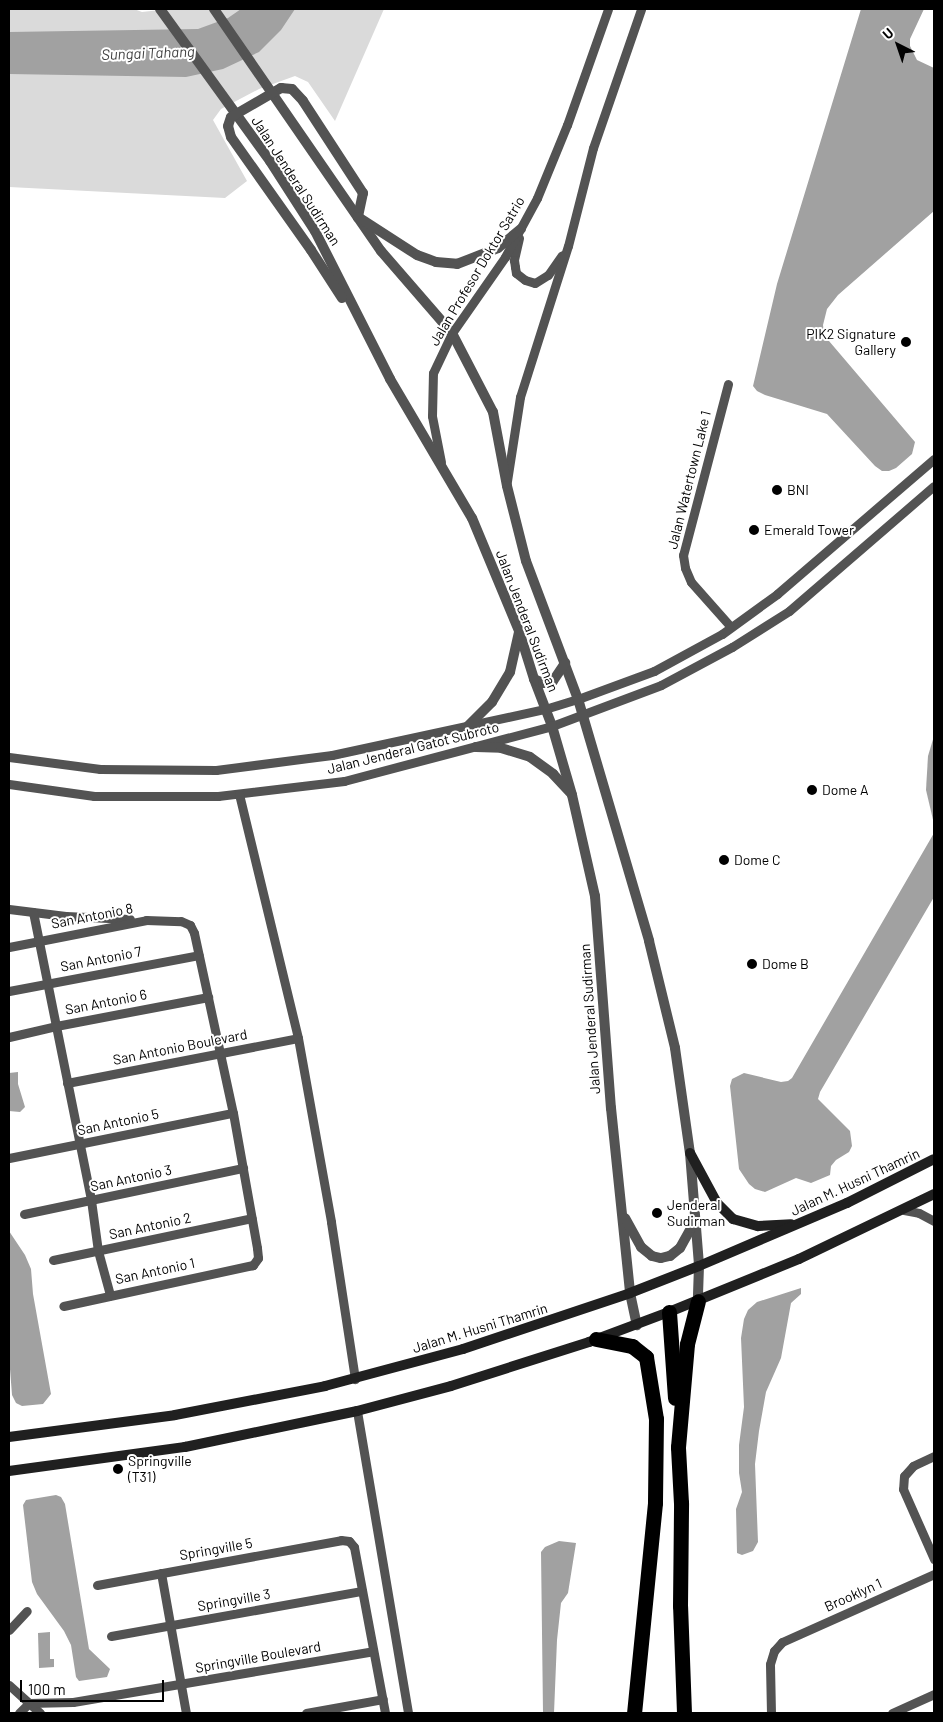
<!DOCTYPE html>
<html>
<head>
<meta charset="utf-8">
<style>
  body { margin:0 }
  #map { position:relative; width:943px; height:1722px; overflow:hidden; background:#fff; font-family:Barlow,sans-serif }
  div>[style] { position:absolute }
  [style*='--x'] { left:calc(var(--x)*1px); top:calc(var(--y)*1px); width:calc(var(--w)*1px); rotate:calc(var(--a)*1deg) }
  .green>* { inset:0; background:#dadada }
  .water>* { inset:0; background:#a1a1a1 }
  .minor>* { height:9px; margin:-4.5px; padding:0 4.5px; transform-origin:4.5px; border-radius:4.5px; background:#535353 }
  .tertiary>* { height:10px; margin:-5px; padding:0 5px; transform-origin:5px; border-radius:5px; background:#535353 }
  .secondary>* { height:10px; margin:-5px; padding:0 5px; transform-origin:5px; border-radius:5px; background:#202020 }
  .motorway>* { height:15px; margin:-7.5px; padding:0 7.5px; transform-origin:7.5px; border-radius:7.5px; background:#000 }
  .dots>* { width:14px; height:14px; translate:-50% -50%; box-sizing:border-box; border:2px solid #fff; border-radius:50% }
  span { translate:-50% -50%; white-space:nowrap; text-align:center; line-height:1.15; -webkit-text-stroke:4px #fff; paint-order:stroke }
  .street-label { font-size:14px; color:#000 }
  .poi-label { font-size:14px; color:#000 }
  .right { translate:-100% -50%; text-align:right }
  .left { translate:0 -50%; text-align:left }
  .water-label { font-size:15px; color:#424242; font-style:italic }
  .frame { position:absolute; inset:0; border:10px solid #000; pointer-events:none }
  .north { position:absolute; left:873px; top:20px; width:50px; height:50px; -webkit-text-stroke:4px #fff; paint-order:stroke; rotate:319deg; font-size:14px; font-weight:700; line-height:20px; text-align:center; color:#000 }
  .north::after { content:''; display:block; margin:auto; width:18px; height:22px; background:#000; clip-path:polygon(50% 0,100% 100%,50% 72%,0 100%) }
  .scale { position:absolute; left:20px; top:1680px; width:144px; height:22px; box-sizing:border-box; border:2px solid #000; border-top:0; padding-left:6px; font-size:15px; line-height:18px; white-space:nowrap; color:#000; -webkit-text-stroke:4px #fff; paint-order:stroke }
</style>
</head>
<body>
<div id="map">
  <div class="green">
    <i style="clip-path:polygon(9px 9px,134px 9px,142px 12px,169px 9px,384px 9px,335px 121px,308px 82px,295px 76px,259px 89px,221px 109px,213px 120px,247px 181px,225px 198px,9px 187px)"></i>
  </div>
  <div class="water">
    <i style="clip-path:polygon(241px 9px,295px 9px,281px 30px,259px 52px,223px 69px,186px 77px,9px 74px,9px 32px,198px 29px,228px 18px)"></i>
    <i style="clip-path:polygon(861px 9px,924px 9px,910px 39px,910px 46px,917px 60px,934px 68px,934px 211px,838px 295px,827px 309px,823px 325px,824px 334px,829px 341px,915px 442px,912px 454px,896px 468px,889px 471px,882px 471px,875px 466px,827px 414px,765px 395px,757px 391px,753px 386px,777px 284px)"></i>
    <i style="clip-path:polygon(934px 736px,934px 824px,926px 790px,928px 756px)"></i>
    <i style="clip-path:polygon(934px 833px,934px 897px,820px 1092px,818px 1099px,850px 1131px,852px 1146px,849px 1152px,836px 1160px,831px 1166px,830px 1175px,811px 1183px,796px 1178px,765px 1192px,755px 1189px,749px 1184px,739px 1169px,730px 1086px,732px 1079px,744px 1073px,781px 1082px,788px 1081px,792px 1078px)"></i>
    <i style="clip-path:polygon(18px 1072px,18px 1084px,25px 1107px,20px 1112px,9px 1111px,9px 1073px)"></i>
    <i style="clip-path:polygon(9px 1231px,25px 1255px,31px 1269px,33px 1294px,51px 1394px,43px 1404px,22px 1406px,16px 1403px,12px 1395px,9px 1356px)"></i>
    <i style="clip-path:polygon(801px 1288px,801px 1294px,791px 1303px,781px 1358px,766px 1392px,759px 1431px,755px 1464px,758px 1542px,753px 1551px,742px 1555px,737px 1553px,736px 1509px,742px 1492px,739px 1473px,739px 1445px,744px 1407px,741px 1338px,744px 1319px,748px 1310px,757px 1302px)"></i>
    <i style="clip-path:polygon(56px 1495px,61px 1497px,65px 1504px,89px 1649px,110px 1669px,107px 1677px,79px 1681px,76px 1677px,71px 1645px,64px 1631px,37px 1594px,32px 1582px,23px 1505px,26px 1500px)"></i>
    <i style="clip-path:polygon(559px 1541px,576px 1543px,568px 1593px,561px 1603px,557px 1640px,554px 1713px,543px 1713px,541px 1552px,545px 1547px)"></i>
    <i style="clip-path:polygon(50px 1632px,50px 1659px,54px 1659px,54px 1667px,39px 1668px,38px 1633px)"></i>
  </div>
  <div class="minor">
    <i style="--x:519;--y:238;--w:23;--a:103"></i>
    <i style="--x:514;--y:260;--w:7;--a:82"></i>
    <i style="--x:515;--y:267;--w:6;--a:81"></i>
    <i style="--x:516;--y:273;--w:11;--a:38"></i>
    <i style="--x:525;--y:280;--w:10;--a:17"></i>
    <i style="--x:535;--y:283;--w:15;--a:-32"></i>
    <i style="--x:548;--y:275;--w:24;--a:-55"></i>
    <i style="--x:728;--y:384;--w:177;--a:104.7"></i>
    <i style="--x:683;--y:555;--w:13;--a:81"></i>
    <i style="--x:685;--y:568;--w:15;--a:67"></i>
    <i style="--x:691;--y:582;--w:60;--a:48.4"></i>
    <i style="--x:441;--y:462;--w:47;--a:-101.1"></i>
    <i style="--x:432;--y:416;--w:43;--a:-88.7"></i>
    <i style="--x:433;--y:373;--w:44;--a:-64.6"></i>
    <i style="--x:452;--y:333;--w:93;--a:-55.1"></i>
    <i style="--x:505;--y:257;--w:67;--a:-61.5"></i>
    <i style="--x:537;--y:198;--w:79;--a:-67.7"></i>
    <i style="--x:567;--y:125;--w:123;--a:-70.5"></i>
    <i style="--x:507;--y:481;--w:85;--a:-81.2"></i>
    <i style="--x:520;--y:397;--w:158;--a:-72.4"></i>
    <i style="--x:568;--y:246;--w:101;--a:-75.7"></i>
    <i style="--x:593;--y:148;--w:147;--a:-70.9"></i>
    <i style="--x:9;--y:757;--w:92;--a:7.5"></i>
    <i style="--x:100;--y:769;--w:116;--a:0.5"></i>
    <i style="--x:216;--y:770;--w:117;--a:-7.4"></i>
    <i style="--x:332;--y:755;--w:218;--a:-12.2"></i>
    <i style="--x:545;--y:709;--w:34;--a:-17"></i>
    <i style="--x:578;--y:699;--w:81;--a:-20.2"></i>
    <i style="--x:654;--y:671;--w:77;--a:-28.6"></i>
    <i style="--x:722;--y:634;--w:68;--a:-36"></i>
    <i style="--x:777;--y:594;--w:207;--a:-40.7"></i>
    <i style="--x:9;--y:784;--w:86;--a:8"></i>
    <i style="--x:94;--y:796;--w:124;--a:0"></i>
    <i style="--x:218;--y:796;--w:127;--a:-6.8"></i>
    <i style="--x:344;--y:781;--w:215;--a:-14.8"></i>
    <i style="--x:552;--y:726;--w:116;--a:-20.6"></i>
    <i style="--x:661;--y:685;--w:81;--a:-28.2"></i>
    <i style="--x:732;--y:647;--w:67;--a:-32.3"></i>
    <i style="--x:789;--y:611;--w:191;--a:-40.8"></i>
    <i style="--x:239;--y:794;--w:251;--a:76.4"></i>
    <i style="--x:298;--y:1038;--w:187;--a:79.8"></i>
    <i style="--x:331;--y:1222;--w:159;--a:81.3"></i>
    <i style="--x:9;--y:909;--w:57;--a:7"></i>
    <i style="--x:66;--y:916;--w:64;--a:2.7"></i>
    <i style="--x:33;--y:912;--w:294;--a:78.6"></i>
    <i style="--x:91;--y:1200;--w:51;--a:82.2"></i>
    <i style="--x:98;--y:1251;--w:46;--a:74.7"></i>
    <i style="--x:9;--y:947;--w:140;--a:-11.1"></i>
    <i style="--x:146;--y:920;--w:35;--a:2"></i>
    <i style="--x:181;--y:921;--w:10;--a:24"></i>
    <i style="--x:190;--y:925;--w:9;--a:63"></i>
    <i style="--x:194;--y:933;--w:184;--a:77.8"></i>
    <i style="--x:233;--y:1113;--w:137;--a:79.9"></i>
    <i style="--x:257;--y:1248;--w:10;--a:84"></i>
    <i style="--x:258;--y:1258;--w:9;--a:126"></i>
    <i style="--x:253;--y:1265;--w:194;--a:167.8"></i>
    <i style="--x:9;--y:991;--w:193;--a:-10.7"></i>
    <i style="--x:9;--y:1037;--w:48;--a:-13.2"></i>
    <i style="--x:56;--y:1026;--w:155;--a:-10.8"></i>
    <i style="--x:67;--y:1083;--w:235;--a:-11"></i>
    <i style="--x:9;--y:1158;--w:228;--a:-11.4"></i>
    <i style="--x:904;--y:1210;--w:15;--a:11"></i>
    <i style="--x:919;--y:1213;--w:17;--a:28"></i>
    <i style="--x:24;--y:1214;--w:224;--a:-11.9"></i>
    <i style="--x:53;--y:1260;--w:203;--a:-11.9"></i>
    <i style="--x:357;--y:1411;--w:306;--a:80.4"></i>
    <i style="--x:934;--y:1456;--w:23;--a:155"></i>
    <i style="--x:913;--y:1466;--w:13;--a:132"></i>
    <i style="--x:904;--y:1476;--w:13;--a:94"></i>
    <i style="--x:903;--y:1489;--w:77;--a:66.1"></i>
    <i style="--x:161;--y:1573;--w:142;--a:79.9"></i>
    <i style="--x:97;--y:1585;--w:248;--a:-10.4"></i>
    <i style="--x:341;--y:1540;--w:8;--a:7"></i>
    <i style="--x:349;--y:1541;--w:8;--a:50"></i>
    <i style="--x:354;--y:1547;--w:169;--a:79.4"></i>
    <i style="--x:9;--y:1630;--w:26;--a:-47"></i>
    <i style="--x:111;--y:1636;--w:255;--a:-10.2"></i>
    <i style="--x:9;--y:1685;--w:42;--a:42.1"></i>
    <i style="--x:19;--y:1713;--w:14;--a:-45"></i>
    <i style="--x:29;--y:1703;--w:44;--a:-1.3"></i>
    <i style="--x:73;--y:1702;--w:304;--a:-9.6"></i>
    <i style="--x:306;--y:1713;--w:78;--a:-10.3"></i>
    <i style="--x:771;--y:1713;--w:49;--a:-91.2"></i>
    <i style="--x:770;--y:1664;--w:14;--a:-73"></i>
    <i style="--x:774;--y:1651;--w:12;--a:-48"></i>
    <i style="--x:782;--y:1642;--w:167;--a:-24.1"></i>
    <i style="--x:892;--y:1713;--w:46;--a:-24.3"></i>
  </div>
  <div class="tertiary">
    <i style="--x:160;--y:9;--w:188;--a:54.1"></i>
    <i style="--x:270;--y:161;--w:83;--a:57.3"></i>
    <i style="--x:315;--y:231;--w:166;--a:63.1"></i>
    <i style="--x:390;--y:379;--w:161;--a:59.5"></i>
    <i style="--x:472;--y:518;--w:122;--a:67.4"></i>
    <i style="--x:519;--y:631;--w:50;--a:72.6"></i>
    <i style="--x:534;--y:679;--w:50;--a:69"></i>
    <i style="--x:552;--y:726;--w:72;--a:73.8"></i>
    <i style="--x:572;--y:795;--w:104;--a:77.2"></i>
    <i style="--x:595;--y:896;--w:213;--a:85.7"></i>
    <i style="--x:611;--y:1108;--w:186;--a:84.1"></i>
    <i style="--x:630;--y:1293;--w:33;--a:78"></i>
    <i style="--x:214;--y:9;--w:294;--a:55.4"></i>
    <i style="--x:381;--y:251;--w:108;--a:49.1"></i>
    <i style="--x:452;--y:333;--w:89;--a:62.6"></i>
    <i style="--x:493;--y:412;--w:75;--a:79.3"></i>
    <i style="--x:507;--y:486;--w:77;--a:75.8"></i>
    <i style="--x:526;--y:561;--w:147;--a:69.4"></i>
    <i style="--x:578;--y:699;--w:252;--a:73.6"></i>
    <i style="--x:649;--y:941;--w:110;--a:76.3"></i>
    <i style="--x:675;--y:1048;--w:106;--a:81.9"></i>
    <i style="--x:690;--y:1153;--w:113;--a:85.4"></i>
    <i style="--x:699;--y:1266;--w:35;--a:92"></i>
    <i style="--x:342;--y:298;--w:57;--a:-122.9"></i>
    <i style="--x:311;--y:250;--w:138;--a:-125.3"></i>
    <i style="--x:231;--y:137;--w:11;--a:-105"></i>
    <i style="--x:228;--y:126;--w:9;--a:-72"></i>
    <i style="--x:231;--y:117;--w:58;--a:-30.1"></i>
    <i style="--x:281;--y:88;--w:11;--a:5"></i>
    <i style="--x:292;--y:89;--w:16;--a:47"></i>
    <i style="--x:303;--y:101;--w:110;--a:56.9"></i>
    <i style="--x:363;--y:193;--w:25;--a:102"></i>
    <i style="--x:358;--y:217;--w:70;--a:32.8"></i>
    <i style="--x:417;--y:255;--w:20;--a:20"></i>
    <i style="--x:436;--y:262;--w:21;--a:5"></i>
    <i style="--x:457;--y:264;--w:44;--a:-21.3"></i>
    <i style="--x:498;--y:248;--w:30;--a:-40"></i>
    <i style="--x:534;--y:679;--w:10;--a:24"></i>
    <i style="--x:543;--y:683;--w:10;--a:-11"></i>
    <i style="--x:553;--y:681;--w:22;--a:-56"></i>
    <i style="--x:468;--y:726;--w:34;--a:-45"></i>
    <i style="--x:492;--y:702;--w:35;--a:-59"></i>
    <i style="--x:510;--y:672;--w:41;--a:-77.3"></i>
    <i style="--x:476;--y:747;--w:25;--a:2"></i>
    <i style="--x:501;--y:748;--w:30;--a:17"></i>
    <i style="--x:530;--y:757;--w:29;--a:36"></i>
    <i style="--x:553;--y:774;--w:25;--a:47"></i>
    <i style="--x:625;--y:1218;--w:33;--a:61"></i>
    <i style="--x:641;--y:1247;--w:14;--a:39"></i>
    <i style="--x:652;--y:1256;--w:9;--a:13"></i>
    <i style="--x:661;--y:1258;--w:9;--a:-13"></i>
    <i style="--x:670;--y:1256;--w:13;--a:-39"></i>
    <i style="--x:680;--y:1248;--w:23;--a:-61"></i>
    <i style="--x:691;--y:1228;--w:9;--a:-84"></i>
  </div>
  <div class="secondary">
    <i style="--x:690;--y:1153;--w:57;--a:61.6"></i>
    <i style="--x:717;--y:1203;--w:23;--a:45"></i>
    <i style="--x:733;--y:1219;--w:26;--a:16"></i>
    <i style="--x:758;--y:1226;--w:33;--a:-3"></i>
    <i style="--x:9;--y:1437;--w:167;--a:-7.5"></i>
    <i style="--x:175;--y:1415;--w:153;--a:-10.9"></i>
    <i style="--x:325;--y:1386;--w:143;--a:-15"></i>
    <i style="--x:463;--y:1349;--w:176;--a:-18.5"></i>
    <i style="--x:630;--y:1293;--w:74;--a:-21.4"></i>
    <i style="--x:699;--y:1266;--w:161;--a:-23.1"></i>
    <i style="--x:847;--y:1203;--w:97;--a:-26.8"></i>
    <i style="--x:9;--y:1471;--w:178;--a:-7.8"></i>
    <i style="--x:185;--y:1447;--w:176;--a:-11.8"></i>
    <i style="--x:357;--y:1411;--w:97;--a:-14.9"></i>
    <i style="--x:451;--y:1386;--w:145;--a:-17.7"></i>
    <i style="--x:589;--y:1342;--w:85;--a:-20.6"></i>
    <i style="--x:669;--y:1312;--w:140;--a:-22.2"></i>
    <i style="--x:799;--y:1259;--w:150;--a:-25.7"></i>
  </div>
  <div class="motorway">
    <i style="--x:669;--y:1312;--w:86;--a:86"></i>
    <i style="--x:596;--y:1339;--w:37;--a:11"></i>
    <i style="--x:632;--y:1346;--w:18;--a:38"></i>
    <i style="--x:646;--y:1357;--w:63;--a:80.8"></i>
    <i style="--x:656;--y:1419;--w:84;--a:90.7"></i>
    <i style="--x:655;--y:1503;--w:211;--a:95.7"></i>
    <i style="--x:684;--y:1713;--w:107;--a:-92.1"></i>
    <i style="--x:680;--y:1606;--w:103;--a:-89.4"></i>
    <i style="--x:681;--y:1503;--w:56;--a:-93.1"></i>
    <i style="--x:678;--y:1447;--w:103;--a:-85"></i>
    <i style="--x:687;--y:1344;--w:44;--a:-75.7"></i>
  </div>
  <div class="dots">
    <i style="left:906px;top:342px;background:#000"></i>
    <i style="left:777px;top:490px;background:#000"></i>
    <i style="left:754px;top:530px;background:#000"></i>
    <i style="left:812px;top:790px;background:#000"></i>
    <i style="left:724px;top:860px;background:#000"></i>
    <i style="left:752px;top:964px;background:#000"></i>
    <i style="left:657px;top:1213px;background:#000"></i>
    <i style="left:118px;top:1469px;background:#000"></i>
  </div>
  <div class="street-label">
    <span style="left:296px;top:181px;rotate:57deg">Jalan Jenderal Sudirman</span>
    <span style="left:477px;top:271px;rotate:-59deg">Jalan Profesor Doktor Satrio</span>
    <span style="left:689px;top:480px;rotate:-76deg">Jalan Watertown Lake 1</span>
    <span style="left:527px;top:621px;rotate:69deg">Jalan Jenderal Sudirman</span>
    <span style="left:413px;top:748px;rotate:-14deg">Jalan Jenderal Gatot Subroto</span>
    <span style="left:92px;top:916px;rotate:-11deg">San Antonio 8</span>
    <span style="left:101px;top:959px;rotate:-11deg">San Antonio 7</span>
    <span style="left:106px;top:1002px;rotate:-11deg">San Antonio 6</span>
    <span style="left:590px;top:1019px;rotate:-94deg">Jalan Jenderal Sudirman</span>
    <span style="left:180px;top:1047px;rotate:-11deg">San Antonio Boulevard</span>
    <span style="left:118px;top:1122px;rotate:-12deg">San Antonio 5</span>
    <span style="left:131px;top:1178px;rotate:-12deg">San Antonio 3</span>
    <span style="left:855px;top:1182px;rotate:-25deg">Jalan M. Husni Thamrin</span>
    <span style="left:150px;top:1226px;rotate:-12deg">San Antonio 2</span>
    <span style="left:155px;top:1271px;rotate:-12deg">San Antonio 1</span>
    <span style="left:480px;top:1328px;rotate:-17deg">Jalan M. Husni Thamrin</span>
    <span style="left:216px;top:1549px;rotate:-10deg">Springville 5</span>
    <span style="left:853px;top:1595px;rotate:-24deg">Brooklyn 1</span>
    <span style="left:234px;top:1600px;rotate:-10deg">Springville 3</span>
    <span style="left:258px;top:1657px;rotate:-10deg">Springville Boulevard</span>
  </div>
  <div class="poi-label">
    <span class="right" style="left:896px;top:342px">PIK2 Signature<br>Gallery</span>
    <span class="left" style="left:787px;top:490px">BNI</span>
    <span class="left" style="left:764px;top:530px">Emerald Tower</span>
    <span class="left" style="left:822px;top:790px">Dome A</span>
    <span class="left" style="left:734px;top:860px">Dome C</span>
    <span class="left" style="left:762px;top:964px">Dome B</span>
    <span class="left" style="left:667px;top:1213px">Jenderal<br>Sudirman</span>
    <span class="left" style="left:128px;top:1469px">Springville<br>(T31)</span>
  </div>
  <div class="water-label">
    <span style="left:148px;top:53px;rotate:-2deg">Sungai Tahang</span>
  </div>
  <div class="frame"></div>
  <div class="north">U</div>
  <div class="scale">100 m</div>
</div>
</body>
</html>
